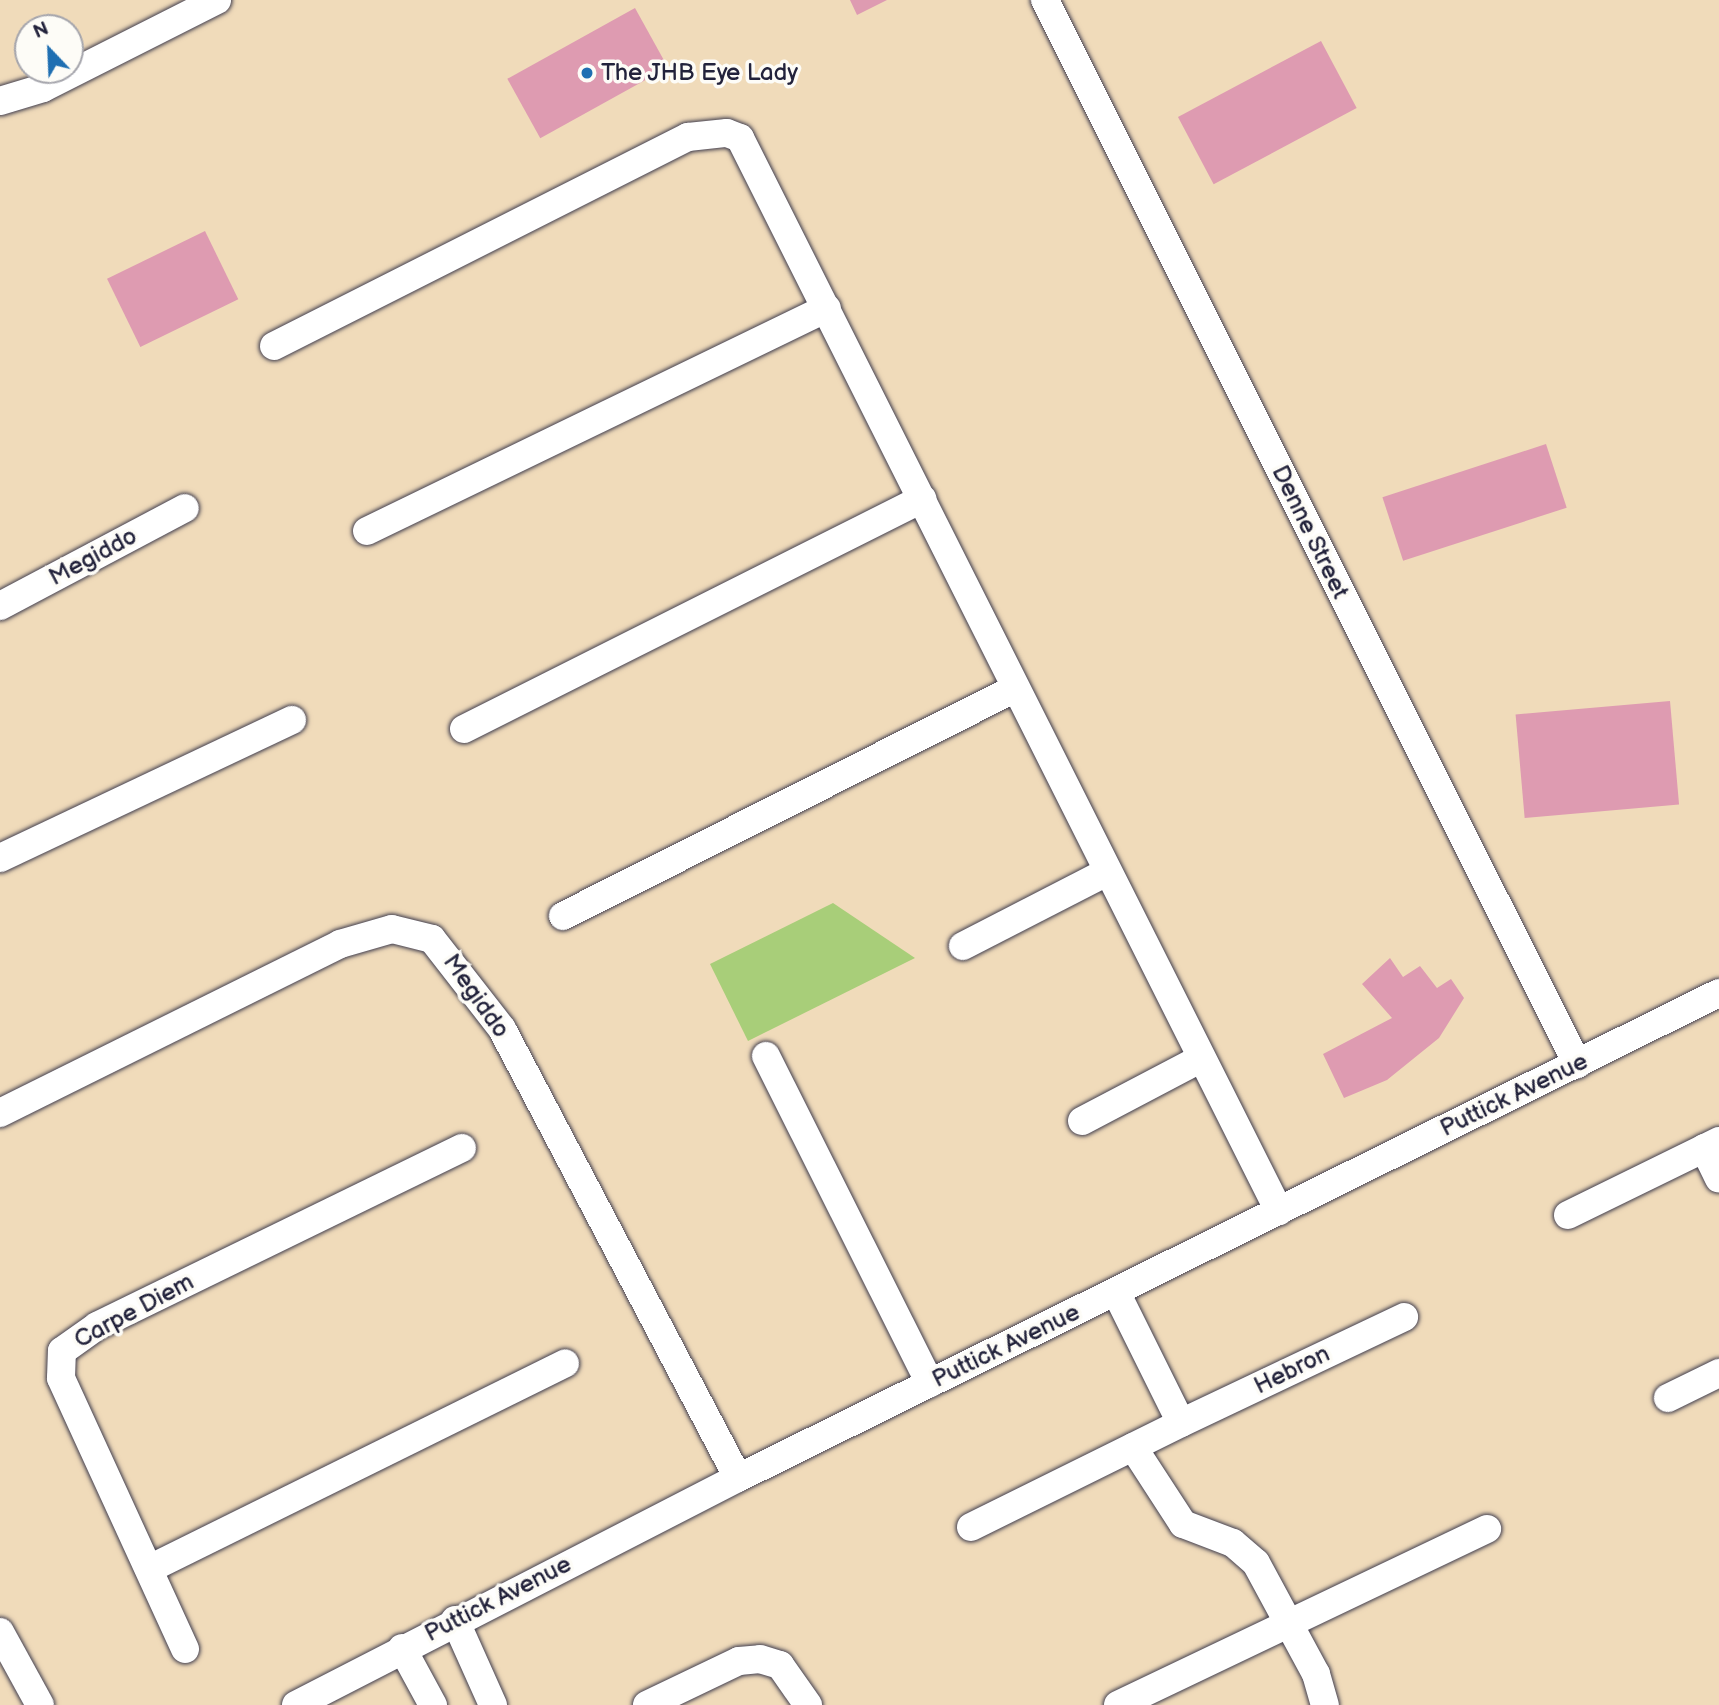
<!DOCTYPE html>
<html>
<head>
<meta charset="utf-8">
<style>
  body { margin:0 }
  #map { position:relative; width:1719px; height:1705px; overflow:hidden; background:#f0dbba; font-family:"Balsamiq Sans",sans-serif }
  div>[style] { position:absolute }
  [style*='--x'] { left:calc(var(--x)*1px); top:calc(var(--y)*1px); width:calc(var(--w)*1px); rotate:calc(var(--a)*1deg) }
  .green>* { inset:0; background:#a8ce79 }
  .building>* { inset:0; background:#de9bb1; transform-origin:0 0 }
  .roads { filter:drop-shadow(0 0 2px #413e4e) drop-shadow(0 0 2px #413e4e) }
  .minor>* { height:28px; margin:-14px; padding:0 14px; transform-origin:14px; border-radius:14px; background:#fff }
  .dots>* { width:19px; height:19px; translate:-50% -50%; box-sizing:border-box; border:4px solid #fdfcf7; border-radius:50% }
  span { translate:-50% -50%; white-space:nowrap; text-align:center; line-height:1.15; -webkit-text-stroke:7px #fdfcf7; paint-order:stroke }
  .poi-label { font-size:24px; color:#22223b }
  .left { translate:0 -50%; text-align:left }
  .street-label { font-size:24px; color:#22223b }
  .north { position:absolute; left:14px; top:14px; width:70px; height:70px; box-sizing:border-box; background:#fdfcf7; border:2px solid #a5a5ac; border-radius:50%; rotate:337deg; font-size:19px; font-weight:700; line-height:28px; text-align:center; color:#22223b }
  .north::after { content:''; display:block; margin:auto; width:24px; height:32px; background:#1f6fb2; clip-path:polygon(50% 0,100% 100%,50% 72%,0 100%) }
</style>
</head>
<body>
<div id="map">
  <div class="green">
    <i style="clip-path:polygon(833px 903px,915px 958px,748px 1041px,710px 964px)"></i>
  </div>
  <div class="building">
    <i style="clip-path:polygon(850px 0,887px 0,857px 15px)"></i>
    <i style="left:635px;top:8px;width:68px;height:146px;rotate:61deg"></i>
    <i style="left:1321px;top:41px;width:76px;height:162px;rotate:62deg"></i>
    <i style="left:205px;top:231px;width:76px;height:109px;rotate:64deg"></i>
    <i style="left:1546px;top:444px;width:67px;height:172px;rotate:72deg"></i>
    <i style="left:1670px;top:701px;width:104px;height:155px;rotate:85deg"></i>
    <i style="clip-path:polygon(1390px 958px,1403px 977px,1420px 966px,1437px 988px,1451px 979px,1464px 998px,1439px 1038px,1387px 1080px,1344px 1098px,1323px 1054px,1392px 1018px,1362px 984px)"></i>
  </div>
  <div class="roads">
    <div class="minor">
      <i style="--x:1045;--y:0;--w:1190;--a:63.43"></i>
      <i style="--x:0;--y:101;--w:45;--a:-16.8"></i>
      <i style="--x:43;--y:88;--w:195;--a:-26.8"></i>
      <i style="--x:274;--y:346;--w:464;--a:-26.8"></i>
      <i style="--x:688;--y:137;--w:39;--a:-6"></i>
      <i style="--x:727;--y:133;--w:14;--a:21"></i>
      <i style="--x:740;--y:138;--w:1201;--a:63.33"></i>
      <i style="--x:367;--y:531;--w:511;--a:-25.86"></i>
      <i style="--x:0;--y:606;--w:209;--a:-27.9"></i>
      <i style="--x:464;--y:729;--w:513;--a:-26.67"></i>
      <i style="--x:0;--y:858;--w:323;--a:-25.3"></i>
      <i style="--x:563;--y:916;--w:507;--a:-26.72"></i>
      <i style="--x:963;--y:946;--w:162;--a:-27.2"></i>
      <i style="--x:766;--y:1056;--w:366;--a:63.4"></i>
      <i style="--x:0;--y:1113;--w:380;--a:-26.4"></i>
      <i style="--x:340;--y:944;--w:54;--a:-16.1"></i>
      <i style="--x:392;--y:929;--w:41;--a:14"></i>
      <i style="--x:432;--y:939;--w:114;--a:52.1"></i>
      <i style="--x:502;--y:1029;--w:507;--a:62.27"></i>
      <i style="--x:1082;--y:1121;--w:133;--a:-27.7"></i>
      <i style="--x:1704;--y:1148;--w:34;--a:64"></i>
      <i style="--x:1568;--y:1215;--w:168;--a:-26.1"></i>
      <i style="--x:1116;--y:1292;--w:146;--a:63.6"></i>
      <i style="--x:1181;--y:1423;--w:247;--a:-25.4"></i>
      <i style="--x:1668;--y:1398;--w:57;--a:-26.1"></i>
      <i style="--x:1133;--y:1447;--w:92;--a:57"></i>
      <i style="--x:1183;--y:1524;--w:53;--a:20.8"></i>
      <i style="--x:1233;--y:1543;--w:30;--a:41"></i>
      <i style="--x:1256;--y:1563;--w:126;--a:61.6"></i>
      <i style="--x:1316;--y:1674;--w:32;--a:74"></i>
      <i style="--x:971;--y:1527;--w:234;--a:-26.3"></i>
      <i style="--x:149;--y:1569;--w:464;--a:-26.3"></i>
      <i style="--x:455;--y:1620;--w:93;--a:65.9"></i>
      <i style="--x:0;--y:1632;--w:83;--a:61.3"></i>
      <i style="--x:402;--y:1648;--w:65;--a:61.5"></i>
      <i style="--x:185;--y:1649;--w:298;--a:-114.6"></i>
      <i style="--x:61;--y:1378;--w:27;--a:-88"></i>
      <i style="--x:62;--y:1351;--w:43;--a:-35.5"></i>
      <i style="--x:97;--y:1326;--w:406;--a:-26"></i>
      <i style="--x:296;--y:1705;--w:497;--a:-27.2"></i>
      <i style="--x:738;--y:1478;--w:1094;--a:-26.31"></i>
      <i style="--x:647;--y:1705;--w:102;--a:-25.6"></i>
      <i style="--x:739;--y:1661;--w:21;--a:-5"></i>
      <i style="--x:760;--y:1659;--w:21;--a:17"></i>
      <i style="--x:780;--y:1665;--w:49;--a:55"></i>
      <i style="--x:1118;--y:1705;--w:409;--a:-25.5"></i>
    </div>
  </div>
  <div class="dots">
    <i style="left:587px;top:73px;background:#1f6fb2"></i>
  </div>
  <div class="poi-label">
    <span class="left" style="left:601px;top:73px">The JHB Eye Lady</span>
  </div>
  <div class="street-label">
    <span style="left:1310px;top:532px;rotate:64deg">Denne Street</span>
    <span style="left:93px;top:557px;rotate:-28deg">Megiddo</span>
    <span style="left:476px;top:996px;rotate:55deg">Megiddo</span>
    <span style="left:1514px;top:1095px;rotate:-26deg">Puttick Avenue</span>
    <span style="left:134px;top:1311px;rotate:-28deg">Carpe Diem</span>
    <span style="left:1006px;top:1346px;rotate:-26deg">Puttick Avenue</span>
    <span style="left:1292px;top:1370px;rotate:-26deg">Hebron</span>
    <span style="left:498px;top:1599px;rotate:-27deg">Puttick Avenue</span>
  </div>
  <div class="north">N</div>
</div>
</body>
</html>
